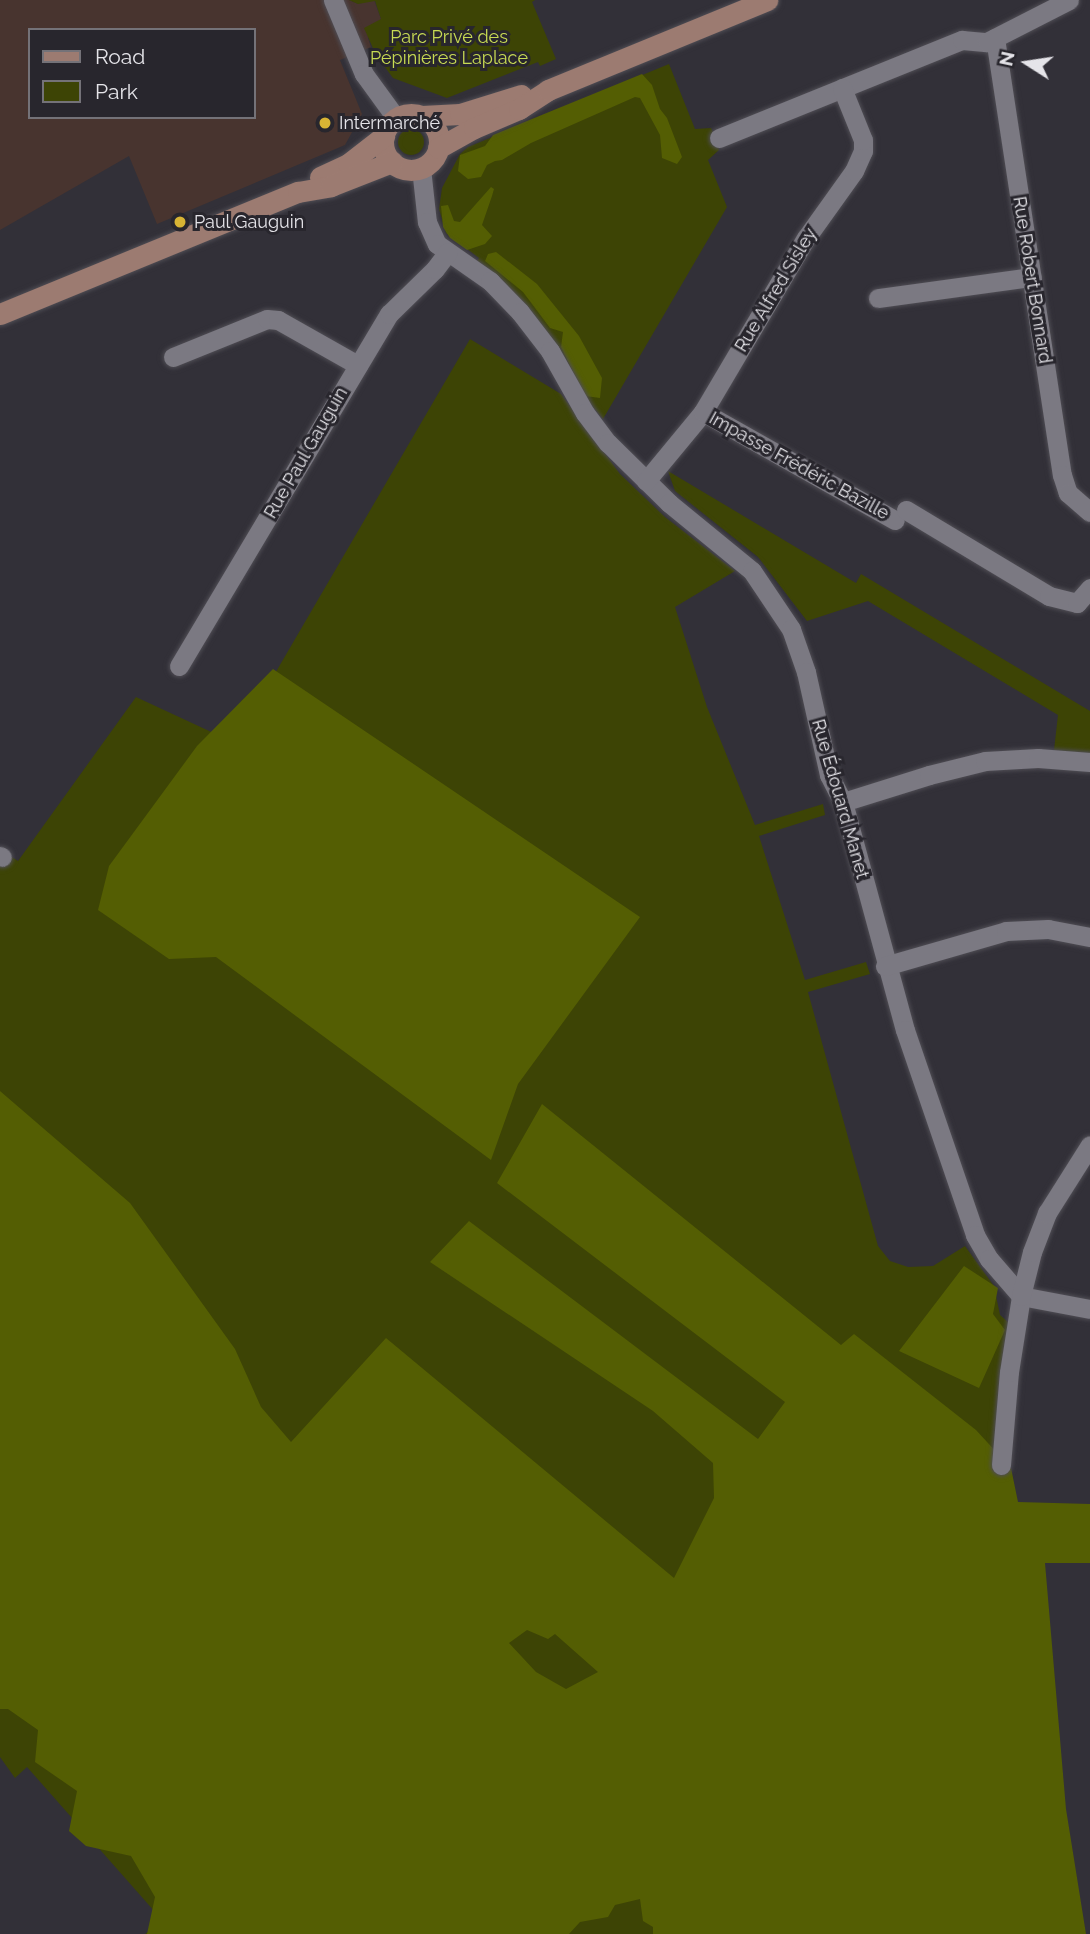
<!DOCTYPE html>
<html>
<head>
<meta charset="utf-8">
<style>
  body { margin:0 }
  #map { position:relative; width:1090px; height:1934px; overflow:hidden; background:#323038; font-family:Raleway,sans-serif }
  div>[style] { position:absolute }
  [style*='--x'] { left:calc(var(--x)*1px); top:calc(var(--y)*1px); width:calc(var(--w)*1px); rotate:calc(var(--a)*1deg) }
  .commercial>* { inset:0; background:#48342f }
  .green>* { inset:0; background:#3d4405 }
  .round { border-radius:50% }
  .forest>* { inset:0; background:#545e03 }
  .roads { filter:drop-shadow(0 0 2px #4f4d54) drop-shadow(0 0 2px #4f4d54) }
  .street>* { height:19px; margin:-9.5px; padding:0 9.5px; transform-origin:9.5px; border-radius:9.5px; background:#7b7982 }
  .secondary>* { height:21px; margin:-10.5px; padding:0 10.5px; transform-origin:10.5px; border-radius:10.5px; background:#9c7b71 }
  .secondary>.ring { margin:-10.5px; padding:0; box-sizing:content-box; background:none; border:21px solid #9c7b71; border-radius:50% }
  .dots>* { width:19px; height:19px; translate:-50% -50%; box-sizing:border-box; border:4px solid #28262d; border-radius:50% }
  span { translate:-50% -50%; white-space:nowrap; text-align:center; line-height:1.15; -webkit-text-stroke:6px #28262d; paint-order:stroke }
  .park-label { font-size:18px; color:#c8db53 }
  .poi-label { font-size:18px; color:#e5e4e9 }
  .left { translate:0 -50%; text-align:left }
  .street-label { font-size:18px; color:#e5e4e9 }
  .legend { position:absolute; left:28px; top:28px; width:228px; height:91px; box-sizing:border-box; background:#28262d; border:2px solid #747278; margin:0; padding:9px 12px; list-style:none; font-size:21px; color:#e5e4e9 }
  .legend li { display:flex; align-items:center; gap:14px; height:35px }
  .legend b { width:35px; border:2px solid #747278 }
  .north { position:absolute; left:992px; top:28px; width:70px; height:70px; -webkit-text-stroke:5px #28262d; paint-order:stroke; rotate:282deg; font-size:19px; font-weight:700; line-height:28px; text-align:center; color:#e5e4e9 }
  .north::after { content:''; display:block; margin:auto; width:24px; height:32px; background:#e5e4e9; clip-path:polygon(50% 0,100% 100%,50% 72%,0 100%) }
</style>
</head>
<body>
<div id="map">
  <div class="commercial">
    <i style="clip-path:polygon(evenodd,0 0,349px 0,358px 4px,374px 0,381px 19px,368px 38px,371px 47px,340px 60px,362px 114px,345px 145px,157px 224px,129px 156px,0 230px,0 0,30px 30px,254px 30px,254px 117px,30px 117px,30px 30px)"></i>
  </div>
  <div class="green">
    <i style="clip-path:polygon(349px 0,535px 0,532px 2px,556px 59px,540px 66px,538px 62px,447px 98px,393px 78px,376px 55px,364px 28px,381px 19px,375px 1px,358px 4px)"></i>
    <i style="clip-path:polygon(669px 64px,695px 129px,711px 128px,713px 132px,719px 150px,708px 160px,727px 207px,603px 419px,588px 401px,550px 336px,527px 306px,477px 261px,479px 258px,446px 233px,439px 209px,442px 188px,460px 154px,468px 147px)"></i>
    <i class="round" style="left:398px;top:129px;width:26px;height:26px"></i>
    <i style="clip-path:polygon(470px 339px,561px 394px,620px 474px,665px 517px,735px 571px,675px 607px,707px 707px,755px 825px,823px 804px,825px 815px,759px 836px,805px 980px,866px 962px,870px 974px,808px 992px,878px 1246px,890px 1261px,908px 1267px,933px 1266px,965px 1246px,994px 1286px,1000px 1315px,1009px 1323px,995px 1443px,1045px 1934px,145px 1934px,163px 1921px,27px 1767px,15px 1778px,0 1757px,0 862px,7px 854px,18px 861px,136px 697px,261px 755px,241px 701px,270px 682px)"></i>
    <i style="clip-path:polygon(668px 471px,856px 583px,861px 574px,1090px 711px,1090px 754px,1054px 750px,1058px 715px,868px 601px,807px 621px,758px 557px,675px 491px)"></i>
  </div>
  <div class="forest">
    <i style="clip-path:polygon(642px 74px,652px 85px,660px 109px,667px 118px,682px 157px,677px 164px,662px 158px,660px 135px,640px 98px,635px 97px,531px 143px,502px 160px,495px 161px,487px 165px,481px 177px,468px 179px,458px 171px,460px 155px,485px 146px,493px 135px)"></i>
    <i style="clip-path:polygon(491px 187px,494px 189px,492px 196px,482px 225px,492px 236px,485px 244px,467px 250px,450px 238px,443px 227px,441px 206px,448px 205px,454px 221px,460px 222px)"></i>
    <i style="clip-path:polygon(496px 252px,537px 284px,579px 336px,602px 378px,600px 398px,585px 396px,561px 347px,563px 332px,550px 328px,523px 292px,485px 261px,488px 254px)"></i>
    <i style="clip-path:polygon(273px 669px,640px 917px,518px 1084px,491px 1160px,216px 957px,169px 959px,98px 910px,109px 866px,197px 746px)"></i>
    <i style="clip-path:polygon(evenodd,0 1091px,130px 1203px,235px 1349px,261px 1407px,291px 1442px,386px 1338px,674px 1578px,714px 1498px,713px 1463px,653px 1411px,430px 1262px,469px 1221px,758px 1439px,785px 1402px,497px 1183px,542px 1104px,841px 1345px,854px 1334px,976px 1430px,1011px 1468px,1018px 1502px,1090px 1504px,1090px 1563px,1045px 1563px,1066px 1809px,1086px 1934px,653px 1934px,653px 1927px,643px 1921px,640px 1899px,615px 1905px,608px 1917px,580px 1922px,569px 1934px,147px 1934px,155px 1897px,131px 1856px,86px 1846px,69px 1831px,77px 1791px,35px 1762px,38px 1730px,8px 1709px,0 1709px,0 1091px,527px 1630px,548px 1639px,555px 1634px,598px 1672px,566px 1689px,536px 1672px,509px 1643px,527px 1630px)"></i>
    <i style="clip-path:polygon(964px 1266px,998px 1288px,993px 1314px,1005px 1330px,979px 1388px,899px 1351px)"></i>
  </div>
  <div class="roads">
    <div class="street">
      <i style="--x:333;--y:0;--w:80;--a:67.3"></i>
      <i style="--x:364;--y:74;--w:54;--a:54"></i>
      <i style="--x:995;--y:38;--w:442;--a:81.3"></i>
      <i style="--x:1062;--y:475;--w:19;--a:72"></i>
      <i style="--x:1068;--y:493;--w:29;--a:41"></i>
      <i style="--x:719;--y:138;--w:262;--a:-22"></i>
      <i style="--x:962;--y:40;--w:25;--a:5"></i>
      <i style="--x:987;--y:42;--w:92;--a:-27.1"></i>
      <i style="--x:421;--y:168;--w:54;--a:83.7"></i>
      <i style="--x:427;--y:222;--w:24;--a:66"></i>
      <i style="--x:437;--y:244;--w:65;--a:34.9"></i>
      <i style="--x:490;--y:281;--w:43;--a:45.9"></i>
      <i style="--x:520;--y:312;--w:49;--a:52.4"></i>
      <i style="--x:550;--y:351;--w:71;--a:60.6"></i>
      <i style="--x:585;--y:413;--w:38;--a:53"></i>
      <i style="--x:608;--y:443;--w:86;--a:44.5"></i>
      <i style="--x:669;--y:503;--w:107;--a:39.3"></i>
      <i style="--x:752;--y:571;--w:70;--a:56.1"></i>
      <i style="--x:791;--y:629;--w:46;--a:70.8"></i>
      <i style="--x:806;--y:672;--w:106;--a:77.4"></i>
      <i style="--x:829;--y:775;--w:30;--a:63"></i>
      <i style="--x:843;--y:802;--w:236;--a:74.8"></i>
      <i style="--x:905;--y:1030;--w:217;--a:71.1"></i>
      <i style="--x:975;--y:1235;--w:28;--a:60"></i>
      <i style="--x:989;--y:1259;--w:49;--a:49.1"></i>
      <i style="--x:878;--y:298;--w:155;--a:-7.8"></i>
      <i style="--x:173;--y:357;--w:101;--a:-22"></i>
      <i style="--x:267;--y:319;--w:11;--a:5"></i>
      <i style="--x:278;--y:320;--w:92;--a:29.4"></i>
      <i style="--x:703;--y:412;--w:220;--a:29.4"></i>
      <i style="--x:646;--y:481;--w:89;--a:-50.4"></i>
      <i style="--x:703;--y:412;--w:202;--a:-59.4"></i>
      <i style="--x:806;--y:238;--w:82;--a:-54.4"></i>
      <i style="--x:854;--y:171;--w:22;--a:-66"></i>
      <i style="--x:863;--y:151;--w:11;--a:-90"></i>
      <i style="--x:863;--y:140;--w:56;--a:-112"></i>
      <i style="--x:906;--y:510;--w:167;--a:31"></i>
      <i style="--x:1049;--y:596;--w:29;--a:14"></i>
      <i style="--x:1077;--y:603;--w:20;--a:-49"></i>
      <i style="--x:179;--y:666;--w:410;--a:-59.2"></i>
      <i style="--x:389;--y:314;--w:64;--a:-44.4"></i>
      <i style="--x:435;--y:269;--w:21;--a:-53"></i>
      <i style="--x:843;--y:802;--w:90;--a:-17.4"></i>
      <i style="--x:929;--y:775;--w:58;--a:-14"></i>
      <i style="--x:985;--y:761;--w:53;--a:-3.2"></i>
      <i style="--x:1038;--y:758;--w:52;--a:4.4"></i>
      <i style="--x:0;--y:856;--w:2;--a:27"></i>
      <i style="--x:885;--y:966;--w:126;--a:-16.1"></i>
      <i style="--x:1006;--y:931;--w:42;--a:-2.7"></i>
      <i style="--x:1048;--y:929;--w:43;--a:10.8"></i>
      <i style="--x:1021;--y:1296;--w:70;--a:10.7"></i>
      <i style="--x:1001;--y:1465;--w:93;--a:-85.1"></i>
      <i style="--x:1009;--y:1372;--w:77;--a:-81"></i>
      <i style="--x:1021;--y:1296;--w:45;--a:-76"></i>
      <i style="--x:1032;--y:1252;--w:42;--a:-69"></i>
      <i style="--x:1047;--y:1213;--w:80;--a:-57.7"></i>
    </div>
    <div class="secondary">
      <i class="ring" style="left:383px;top:114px;width:35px;height:35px"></i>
      <i style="--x:422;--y:116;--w:38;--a:-3"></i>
      <i style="--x:460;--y:114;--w:64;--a:-17.3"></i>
      <i style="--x:438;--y:148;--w:41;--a:-29.1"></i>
      <i style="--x:474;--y:128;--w:49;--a:-22.9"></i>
      <i style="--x:519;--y:109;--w:35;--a:-33"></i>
      <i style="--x:548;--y:90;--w:237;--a:-22.3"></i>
      <i style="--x:320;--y:177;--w:31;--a:-25"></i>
      <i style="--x:348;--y:164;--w:46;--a:-37.9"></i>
      <i style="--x:0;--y:314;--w:322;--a:-22.3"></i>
      <i style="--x:298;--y:192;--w:34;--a:-10"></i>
      <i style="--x:331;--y:186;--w:66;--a:-21.5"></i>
    </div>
  </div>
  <div class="dots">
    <i style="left:325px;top:123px;background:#d8b434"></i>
    <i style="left:180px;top:222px;background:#d8b434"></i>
  </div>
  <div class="park-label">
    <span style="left:449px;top:48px">Parc Privé des<br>Pépinières Laplace</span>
  </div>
  <div class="poi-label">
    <span class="left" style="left:339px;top:123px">Intermarché</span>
    <span class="left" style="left:194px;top:222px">Paul Gauguin</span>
  </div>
  <div class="street-label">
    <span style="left:1032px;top:280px;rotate:81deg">Rue Robert Bonnard</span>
    <span style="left:776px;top:290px;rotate:-59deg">Rue Alfred Sisley</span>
    <span style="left:306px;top:453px;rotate:-60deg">Rue Paul Gauguin</span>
    <span style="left:799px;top:466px;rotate:29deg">Impasse Frédéric Bazille</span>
    <span style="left:840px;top:799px;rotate:74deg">Rue Édouard Manet</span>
  </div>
  <ul class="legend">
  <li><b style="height:9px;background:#9c7b71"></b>Road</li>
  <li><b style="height:19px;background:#3d4405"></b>Park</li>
  </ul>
  <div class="north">N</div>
</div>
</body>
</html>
